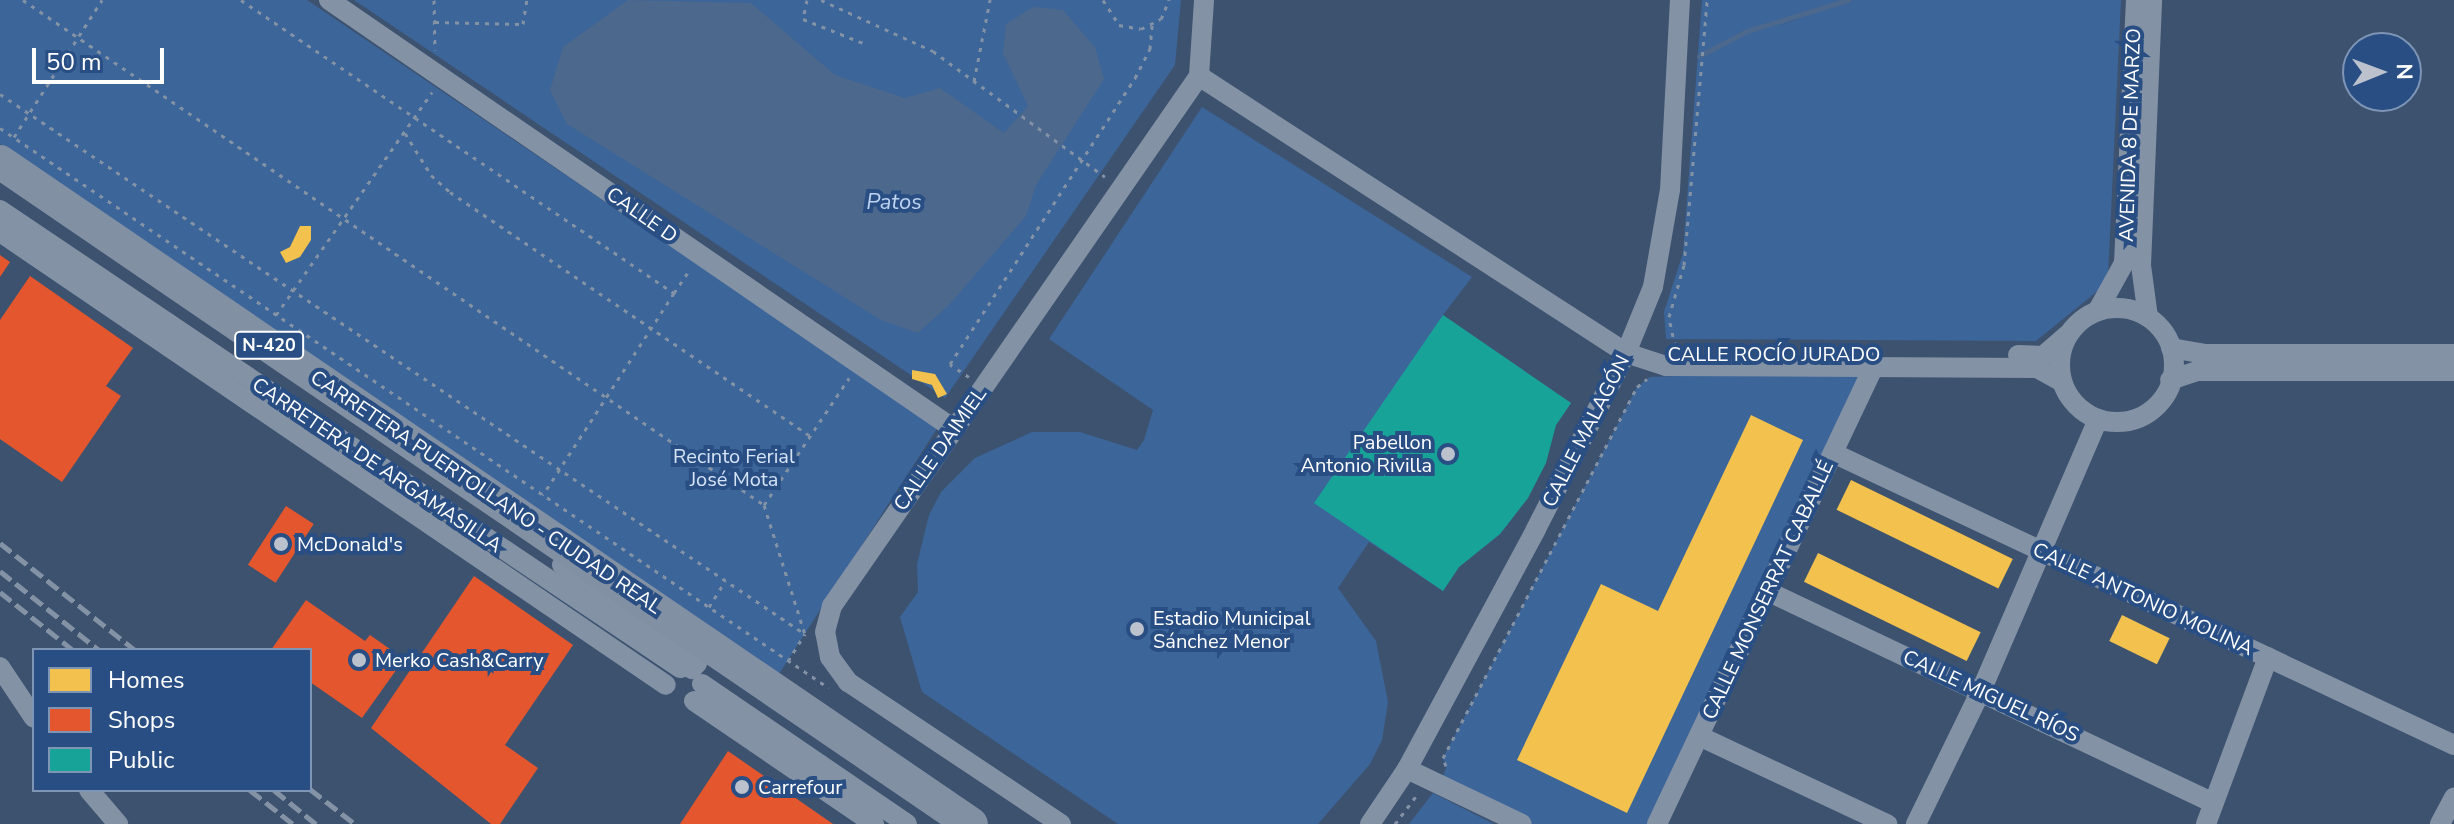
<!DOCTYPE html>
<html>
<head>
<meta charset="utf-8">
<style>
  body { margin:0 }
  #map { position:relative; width:2454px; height:824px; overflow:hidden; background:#3d526f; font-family:"Nunito Sans",sans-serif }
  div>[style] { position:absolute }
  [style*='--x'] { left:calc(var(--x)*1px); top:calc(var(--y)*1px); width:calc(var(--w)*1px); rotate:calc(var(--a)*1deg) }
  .green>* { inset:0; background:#3c6599 }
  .water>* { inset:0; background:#4c688d }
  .homes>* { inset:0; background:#f2c14e; transform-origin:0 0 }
  .shops>* { inset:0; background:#e4572e; transform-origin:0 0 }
  .public>* { inset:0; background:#17a398 }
  .stream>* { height:5px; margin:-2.5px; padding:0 2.5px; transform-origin:2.5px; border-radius:2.5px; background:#4c688d }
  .path>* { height:3px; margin-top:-1.5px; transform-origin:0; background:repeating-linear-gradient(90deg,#8392a5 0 4px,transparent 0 10px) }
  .minor>* { height:20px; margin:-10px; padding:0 10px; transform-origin:10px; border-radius:10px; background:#8392a5 }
  .minor>.ring { margin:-10px; padding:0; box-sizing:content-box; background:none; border:20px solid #8392a5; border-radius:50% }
  .trunk>* { height:34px; margin:-17px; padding:0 17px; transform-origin:17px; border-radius:17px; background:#8290a4 }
  .rail>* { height:5px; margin-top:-2.5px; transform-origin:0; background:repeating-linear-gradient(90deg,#8392a5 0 14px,transparent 0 20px) }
  .dots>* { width:22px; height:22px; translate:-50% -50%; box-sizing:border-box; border:4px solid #284e84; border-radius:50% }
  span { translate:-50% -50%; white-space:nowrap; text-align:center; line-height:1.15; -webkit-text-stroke:8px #284e84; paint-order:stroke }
  .shield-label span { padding:2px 6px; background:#284e84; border:2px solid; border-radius:6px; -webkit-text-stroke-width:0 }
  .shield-label { font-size:18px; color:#fff; font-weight:700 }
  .street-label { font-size:20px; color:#fff }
  .poi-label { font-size:20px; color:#fff }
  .right { translate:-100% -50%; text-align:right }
  .left { translate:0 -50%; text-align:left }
  .park-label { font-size:20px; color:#d5e3f6 }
  .water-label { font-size:22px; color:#bdd3ef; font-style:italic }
  .legend { position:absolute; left:32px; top:648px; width:280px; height:144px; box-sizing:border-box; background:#284e84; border:2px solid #7e95b5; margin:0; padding:10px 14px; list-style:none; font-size:24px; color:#fff }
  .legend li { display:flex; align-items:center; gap:16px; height:40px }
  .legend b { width:40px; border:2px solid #7e95b5 }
  .north { position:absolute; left:2342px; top:32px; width:80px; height:80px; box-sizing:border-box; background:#284e84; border:2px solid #7e95b5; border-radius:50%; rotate:89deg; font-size:22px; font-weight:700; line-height:32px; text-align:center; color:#fff }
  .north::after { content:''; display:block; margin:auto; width:28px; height:36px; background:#bbc2cd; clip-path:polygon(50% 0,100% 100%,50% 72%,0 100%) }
  .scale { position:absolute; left:32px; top:48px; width:132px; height:36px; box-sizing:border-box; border:4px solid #fff; border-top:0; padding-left:10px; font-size:24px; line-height:28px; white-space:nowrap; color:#fff; -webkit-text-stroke:6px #284e84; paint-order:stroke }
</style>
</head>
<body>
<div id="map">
  <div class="green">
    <i style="clip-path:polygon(0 0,307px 0,938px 427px,777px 677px,0 144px)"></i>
    <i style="clip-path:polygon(354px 0,1181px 0,1175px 65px,945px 398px)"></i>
    <i style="clip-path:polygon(1702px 0,1844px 0,1776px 27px,1848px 0,2121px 0,2108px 277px,2100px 289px,2036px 341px,1666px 339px,1664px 312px,1683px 253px)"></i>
    <i style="clip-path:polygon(1202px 107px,1472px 277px,1443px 315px,1571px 403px,1556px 425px,1528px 498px,1500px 534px,1459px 567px,1443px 591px,1369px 542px,1338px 588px,1376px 641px,1388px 702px,1382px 740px,1370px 764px,1318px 824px,1118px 824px,922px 692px,900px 617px,918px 592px,917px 564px,929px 515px,941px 492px,975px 458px,1032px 432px,1080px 432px,1137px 450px,1144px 440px,1153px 410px,1049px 339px)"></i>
    <i style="clip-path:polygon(1873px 368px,1657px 824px,1522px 824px,1440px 785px,1446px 768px,1443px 758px,1637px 387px,1650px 377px)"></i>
    <i style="clip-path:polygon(1433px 793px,1494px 824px,1409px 824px)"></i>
  </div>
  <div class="water">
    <i style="clip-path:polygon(628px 0,751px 3px,835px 75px,905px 98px,940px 88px,1004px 133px,1028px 106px,1003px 53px,1006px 24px,1033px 7px,1063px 10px,1095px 47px,1104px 79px,1036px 185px,1026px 216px,949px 305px,918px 333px,881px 320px,567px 124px,550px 90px,563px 47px)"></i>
  </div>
  <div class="homes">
    <i style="clip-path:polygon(300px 226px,311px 226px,311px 240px,300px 257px,286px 263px,280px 252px,290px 247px)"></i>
    <i style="clip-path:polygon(912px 370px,935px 374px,947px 394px,938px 398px,932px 385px,912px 379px)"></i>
    <i style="clip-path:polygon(1751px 415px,1803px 440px,1627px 813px,1517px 760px,1601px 584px,1658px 611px)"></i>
    <i style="left:1851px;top:480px;width:180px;height:33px;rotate:26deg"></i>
    <i style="left:1818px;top:553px;width:181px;height:32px;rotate:26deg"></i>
    <i style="left:2122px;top:615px;width:53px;height:29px;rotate:26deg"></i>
  </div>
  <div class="shops">
    <i style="clip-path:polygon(0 255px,10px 262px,0 277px)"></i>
    <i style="clip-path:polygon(30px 276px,133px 348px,106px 386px,121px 396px,62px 482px,0 439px,0 320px)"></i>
    <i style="left:286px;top:506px;width:33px;height:70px;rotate:33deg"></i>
    <i style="clip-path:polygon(474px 576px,573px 645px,505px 745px,538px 768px,500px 824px,491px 824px,371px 728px)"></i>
    <i style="clip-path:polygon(306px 600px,365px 641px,370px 635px,404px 659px,362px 718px,310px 682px,310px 650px,271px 650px)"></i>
    <i style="clip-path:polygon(728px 751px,833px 824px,680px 824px)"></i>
  </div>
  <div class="public">
    <i style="clip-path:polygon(1443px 315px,1571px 403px,1556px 425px,1546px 463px,1528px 498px,1500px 534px,1459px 567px,1443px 591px,1314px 503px)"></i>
  </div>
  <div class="stream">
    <i style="--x:1699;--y:56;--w:54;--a:-27.5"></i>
    <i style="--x:1747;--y:31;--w:106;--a:-17.1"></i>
  </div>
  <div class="path">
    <i style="--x:23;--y:0;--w:897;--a:34.27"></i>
    <i style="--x:764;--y:505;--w:135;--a:72.4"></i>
    <i style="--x:241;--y:0;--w:523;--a:34.09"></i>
    <i style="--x:674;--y:293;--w:241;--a:123"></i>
    <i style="--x:434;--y:0;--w:50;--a:88.9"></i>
    <i style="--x:807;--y:0;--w:19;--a:102"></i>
    <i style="--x:803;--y:19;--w:65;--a:21.8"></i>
    <i style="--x:821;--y:0;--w:123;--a:24.5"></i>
    <i style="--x:933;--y:51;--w:213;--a:36.2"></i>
    <i style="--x:1103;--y:0;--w:30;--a:57"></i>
    <i style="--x:1119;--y:25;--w:22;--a:10"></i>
    <i style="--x:1141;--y:29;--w:22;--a:-27"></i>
    <i style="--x:1161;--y:19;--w:21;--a:-67"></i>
    <i style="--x:435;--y:22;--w:88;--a:1.3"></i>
    <i style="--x:523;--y:24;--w:24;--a:-81"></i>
    <i style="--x:974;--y:81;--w:83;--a:-78.8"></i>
    <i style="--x:0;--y:94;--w:969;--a:33.85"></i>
    <i style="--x:0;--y:128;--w:1000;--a:34.04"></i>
    <i style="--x:405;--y:133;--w:49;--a:58.2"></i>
    <i style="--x:431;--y:175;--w:25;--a:42"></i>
    <i style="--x:450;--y:192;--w:435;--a:34.1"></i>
    <i style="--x:14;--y:137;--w:163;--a:-57.3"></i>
    <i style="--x:674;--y:293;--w:29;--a:-56"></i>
    <i style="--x:276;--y:315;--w:272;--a:-55"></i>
    <i style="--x:1675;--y:346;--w:30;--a:-102"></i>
    <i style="--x:1669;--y:317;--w:54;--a:-73.9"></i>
    <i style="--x:1684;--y:265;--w:266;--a:-85"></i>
    <i style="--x:969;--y:377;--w:23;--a:-146"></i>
    <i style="--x:950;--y:364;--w:341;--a:-57.1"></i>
    <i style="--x:1135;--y:78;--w:33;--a:-63"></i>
    <i style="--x:1150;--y:49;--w:24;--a:-85"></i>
    <i style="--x:764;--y:505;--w:153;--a:-56.2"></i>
    <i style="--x:709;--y:607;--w:31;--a:-58"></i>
    <i style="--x:788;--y:661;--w:32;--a:-58"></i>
    <i style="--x:1446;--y:766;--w:9;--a:-111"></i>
    <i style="--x:1443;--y:758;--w:419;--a:-62.4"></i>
    <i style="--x:1637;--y:387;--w:13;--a:-39"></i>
    <i style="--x:1395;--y:824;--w:36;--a:-53"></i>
  </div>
  <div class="minor">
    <i style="--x:329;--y:0;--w:758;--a:34.47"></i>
    <i style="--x:1199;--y:76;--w:509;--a:32.97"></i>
    <i style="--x:1626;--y:353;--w:42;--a:18"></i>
    <i style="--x:1666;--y:366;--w:371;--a:0.3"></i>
    <i style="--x:2037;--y:368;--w:29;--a:29"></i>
    <i style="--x:0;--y:210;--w:820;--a:33.96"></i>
    <i style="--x:0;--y:232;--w:805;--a:34.22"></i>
    <i class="ring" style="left:2060px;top:308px;width:94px;height:94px"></i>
    <i style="--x:2098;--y:310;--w:54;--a:-61"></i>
    <i style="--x:2124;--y:263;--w:263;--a:-87.4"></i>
    <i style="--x:2148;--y:317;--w:52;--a:-97.7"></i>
    <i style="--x:2141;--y:265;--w:265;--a:-87.6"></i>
    <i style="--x:2171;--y:348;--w:34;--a:10"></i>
    <i style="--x:2204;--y:354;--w:250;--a:0"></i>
    <i style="--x:2018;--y:355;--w:25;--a:2"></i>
    <i style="--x:2043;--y:356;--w:32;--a:-41"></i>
    <i style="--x:2170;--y:380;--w:28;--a:-18"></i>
    <i style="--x:2197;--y:371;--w:257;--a:0"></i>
    <i style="--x:1833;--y:453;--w:686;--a:25.18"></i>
    <i style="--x:562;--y:565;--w:167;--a:36"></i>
    <i style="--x:697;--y:663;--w:8;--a:130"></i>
    <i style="--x:1767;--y:591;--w:494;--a:25.4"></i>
    <i style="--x:0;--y:667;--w:61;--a:56.3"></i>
    <i style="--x:702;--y:684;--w:248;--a:34.3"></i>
    <i style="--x:694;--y:701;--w:218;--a:34.3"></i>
    <i style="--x:1699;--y:736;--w:208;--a:25.1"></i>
    <i style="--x:1407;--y:769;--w:127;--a:25.6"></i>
    <i style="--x:89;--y:790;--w:45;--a:49.5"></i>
    <i style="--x:1061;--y:824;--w:256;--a:-146.3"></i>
    <i style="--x:848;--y:682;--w:31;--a:-126"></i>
    <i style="--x:830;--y:657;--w:25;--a:-101"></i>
    <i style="--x:825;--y:632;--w:27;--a:-75"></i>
    <i style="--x:832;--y:606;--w:645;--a:-55.3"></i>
    <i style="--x:1199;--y:76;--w:76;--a:-86.2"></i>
    <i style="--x:1370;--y:824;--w:66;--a:-56.1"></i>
    <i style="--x:1407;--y:769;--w:272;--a:-61.7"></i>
    <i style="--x:1536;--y:529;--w:198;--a:-62.9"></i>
    <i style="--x:1626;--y:353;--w:71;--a:-67.8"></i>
    <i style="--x:1653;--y:287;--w:98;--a:-80.1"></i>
    <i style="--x:1670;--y:190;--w:190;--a:-87"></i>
    <i style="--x:1657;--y:824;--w:505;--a:-64.65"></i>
    <i style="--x:1873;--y:368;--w:9;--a:-90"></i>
    <i style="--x:1916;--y:824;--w:148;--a:-64"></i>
    <i style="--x:1981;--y:691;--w:296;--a:-66.7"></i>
    <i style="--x:2206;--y:824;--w:178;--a:-69.6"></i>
    <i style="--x:2440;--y:824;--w:30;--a:-62"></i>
  </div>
  <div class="trunk">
    <i style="--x:0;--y:162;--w:1175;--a:34.29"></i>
  </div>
  <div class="rail">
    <i style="--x:0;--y:543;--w:172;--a:38.4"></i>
    <i style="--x:0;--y:571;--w:127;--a:38.6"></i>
    <i style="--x:0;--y:592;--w:93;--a:38.5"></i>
    <i style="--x:310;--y:789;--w:57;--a:37.9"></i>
    <i style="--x:250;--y:790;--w:55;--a:38.3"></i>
    <i style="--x:274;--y:790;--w:54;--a:39"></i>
  </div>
  <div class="dots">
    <i style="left:1448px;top:454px;background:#bbc2cd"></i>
    <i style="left:281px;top:544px;background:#bbc2cd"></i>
    <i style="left:1137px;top:629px;background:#bbc2cd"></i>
    <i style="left:359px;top:660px;background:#bbc2cd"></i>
    <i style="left:742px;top:787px;background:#bbc2cd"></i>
  </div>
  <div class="shield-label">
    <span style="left:269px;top:345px">N-420</span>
  </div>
  <div class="street-label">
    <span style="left:2130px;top:135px;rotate:-88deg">AVENIDA 8 DE MARZO</span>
    <span style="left:642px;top:215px;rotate:35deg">CALLE D</span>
    <span style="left:1774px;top:354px">CALLE ROCÍO JURADO</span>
    <span style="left:1586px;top:431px;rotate:-63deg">CALLE MALAGÓN</span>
    <span style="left:940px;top:449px;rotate:-55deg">CALLE DAIMIEL</span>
    <span style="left:377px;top:465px;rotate:34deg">CARRETERA DE ARGAMASILLA</span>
    <span style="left:486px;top:492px;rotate:34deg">CARRETERA PUERTOLLANO - CIUDAD REAL</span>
    <span style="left:1768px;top:590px;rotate:-65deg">CALLE MONSERRAT CABALLÉ</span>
    <span style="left:2143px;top:599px;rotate:25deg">CALLE ANTONIO MOLINA</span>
    <span style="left:1991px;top:696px;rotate:25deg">CALLE MIGUEL RÍOS</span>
  </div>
  <div class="poi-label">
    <span class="right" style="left:1432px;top:454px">Pabellon<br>Antonio Rivilla</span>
    <span class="left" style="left:297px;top:544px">McDonald's</span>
    <span class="left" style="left:1153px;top:630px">Estadio Municipal<br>Sánchez Menor</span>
    <span class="left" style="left:375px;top:660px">Merko Cash&amp;Carry</span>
    <span class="left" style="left:758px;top:787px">Carrefour</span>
  </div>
  <div class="park-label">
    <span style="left:734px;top:468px">Recinto Ferial<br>José Mota</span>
  </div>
  <div class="water-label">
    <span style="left:894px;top:203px">Patos</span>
  </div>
  <ul class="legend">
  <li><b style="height:22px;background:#f2c14e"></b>Homes</li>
  <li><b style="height:22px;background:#e4572e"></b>Shops</li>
  <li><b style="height:22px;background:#17a398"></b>Public</li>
  </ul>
  <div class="north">N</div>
  <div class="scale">50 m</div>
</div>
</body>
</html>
